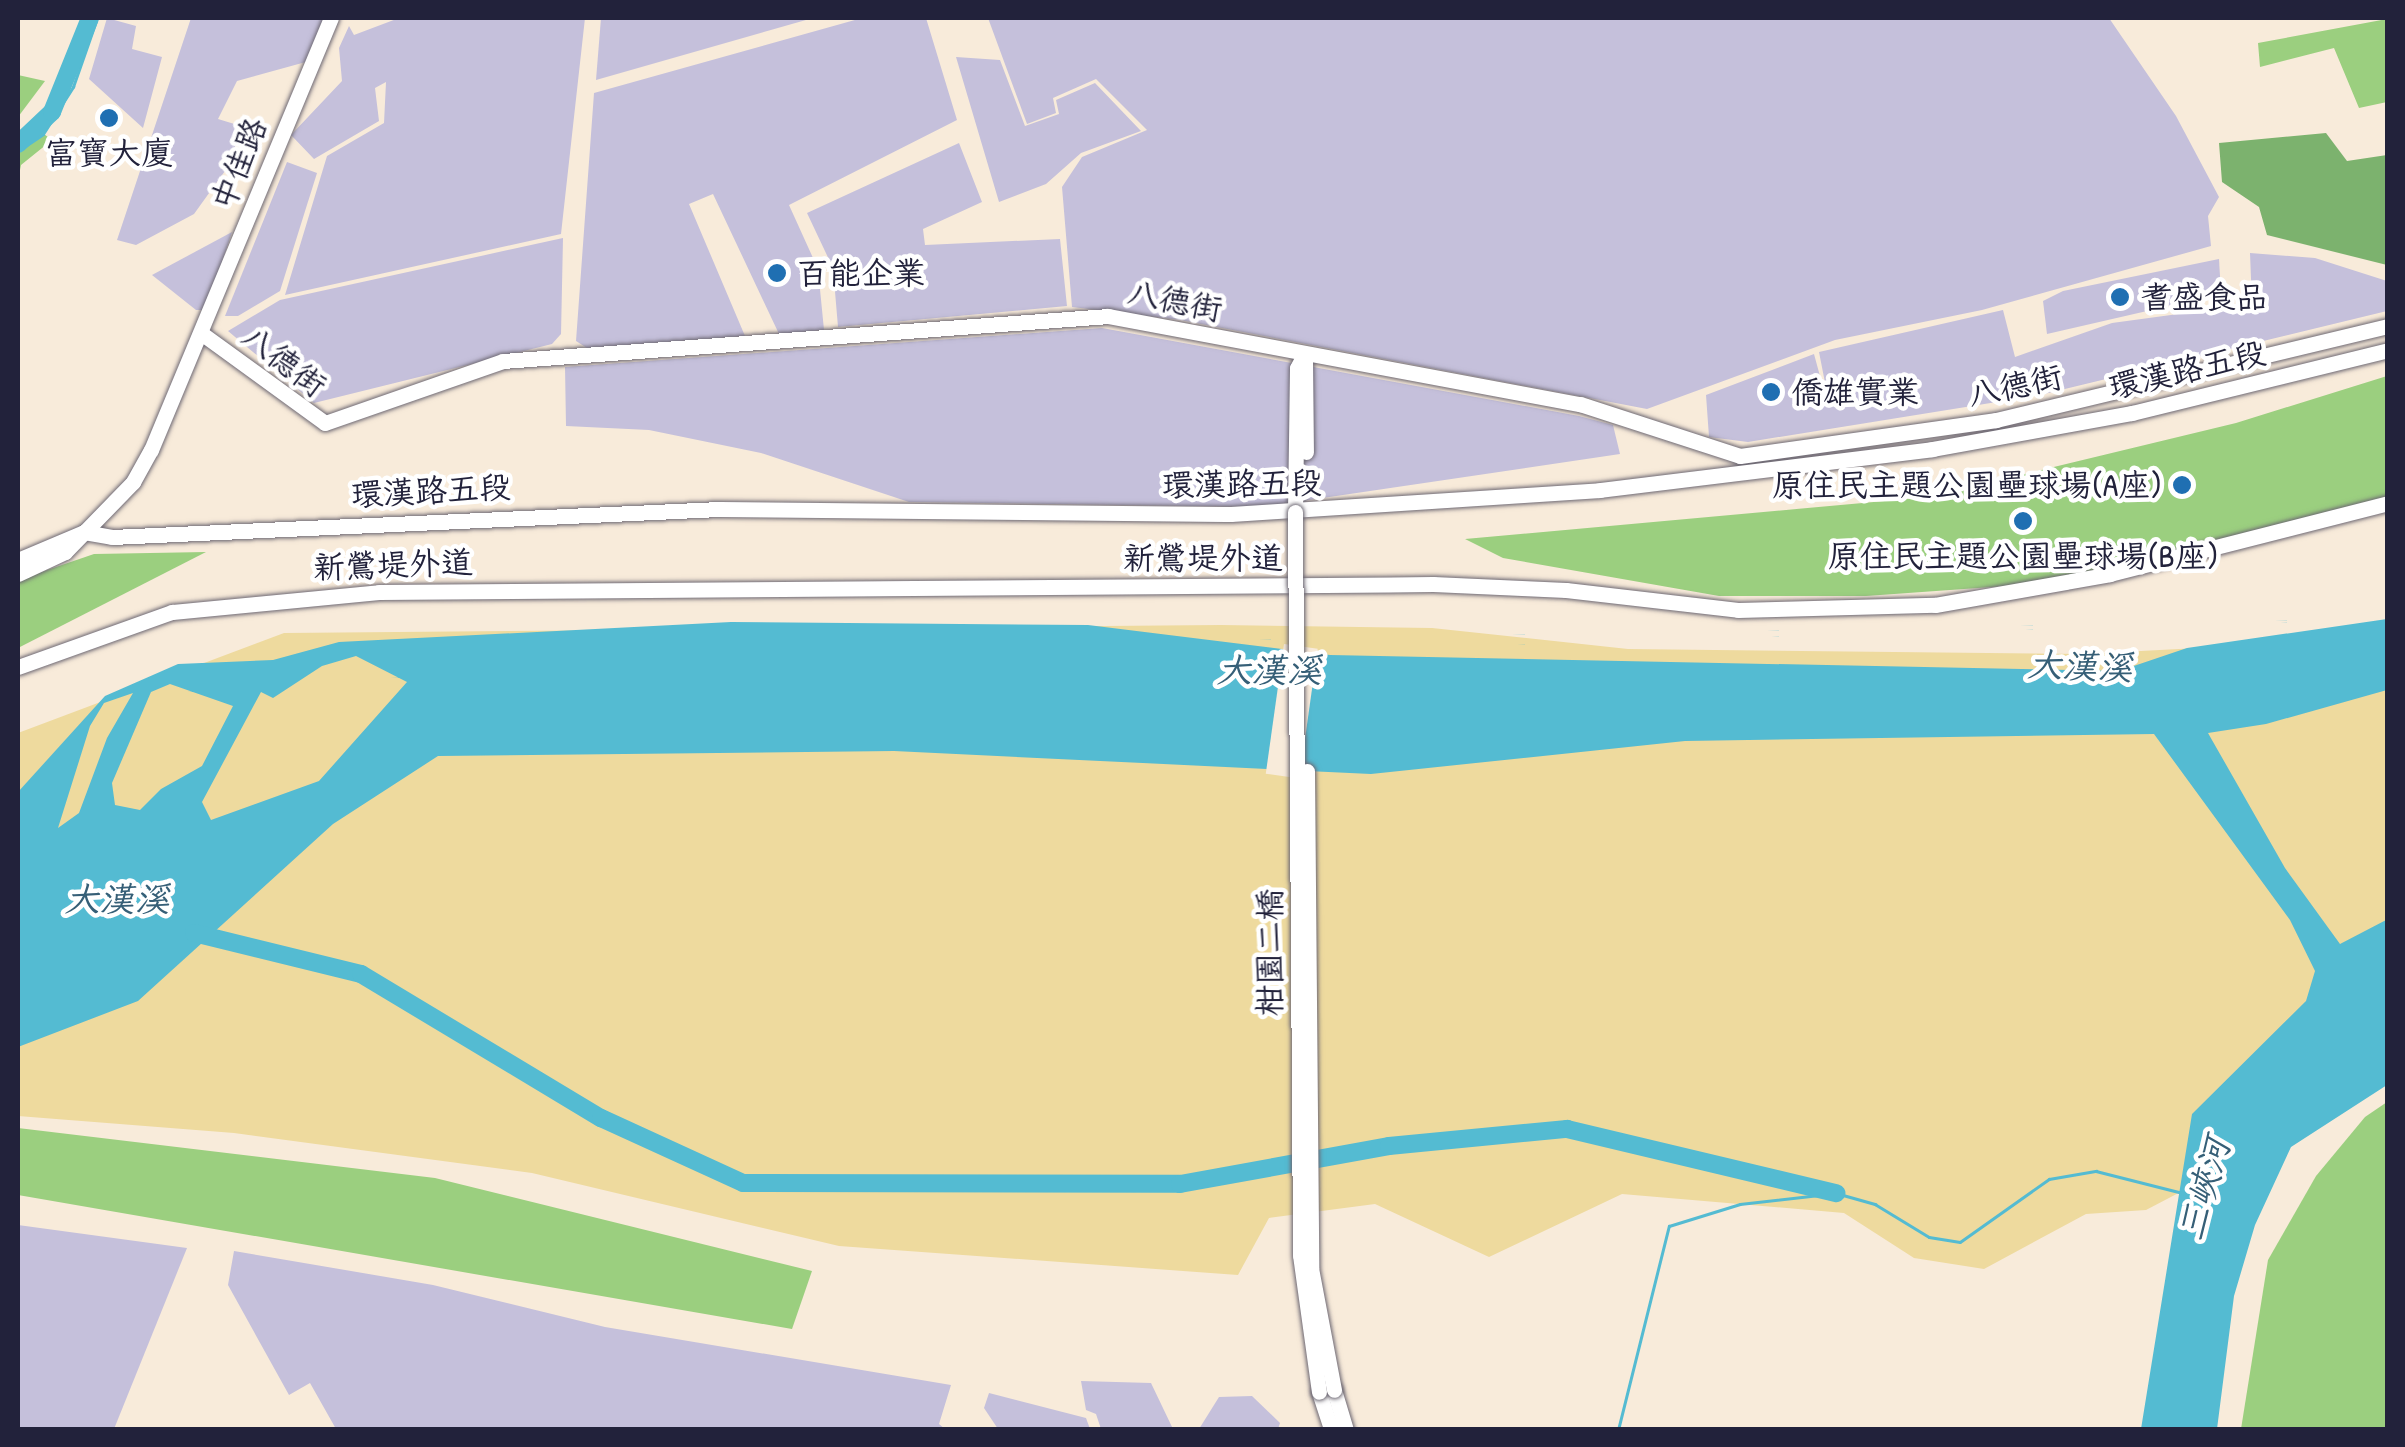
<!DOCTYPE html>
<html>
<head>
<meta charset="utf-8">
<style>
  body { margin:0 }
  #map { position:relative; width:2405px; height:1447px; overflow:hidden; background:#f8ebda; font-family:"Patrick Hand","LXGW WenKai TC",sans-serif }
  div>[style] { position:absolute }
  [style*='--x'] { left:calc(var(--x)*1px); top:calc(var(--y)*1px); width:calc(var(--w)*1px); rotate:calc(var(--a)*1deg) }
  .industrial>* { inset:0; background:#c5c0db }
  .green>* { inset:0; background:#9bcf7f }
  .forest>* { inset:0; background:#7cb26e }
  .sand>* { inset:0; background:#eeda9e }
  .water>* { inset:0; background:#54bbd2 }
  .pier>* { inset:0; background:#f8ebda; transform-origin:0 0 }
  .stream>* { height:2.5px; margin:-1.25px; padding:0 1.25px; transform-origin:1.25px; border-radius:1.25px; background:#54bbd2 }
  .river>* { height:18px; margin:-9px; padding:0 9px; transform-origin:9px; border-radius:9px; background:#54bbd2 }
  .roads { filter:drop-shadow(0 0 2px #6d6873) drop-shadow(0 0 2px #6d6873) }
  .minor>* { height:15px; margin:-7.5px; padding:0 7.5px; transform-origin:7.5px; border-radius:7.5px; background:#fff }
  .bridges { filter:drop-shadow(0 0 2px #6d6873) drop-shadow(0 0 2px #6d6873) }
  .minor-bridge>* { height:15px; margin:-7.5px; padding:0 7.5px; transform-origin:7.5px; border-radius:7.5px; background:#fff }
  .dots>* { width:28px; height:28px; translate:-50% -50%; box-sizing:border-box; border:5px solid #fff; border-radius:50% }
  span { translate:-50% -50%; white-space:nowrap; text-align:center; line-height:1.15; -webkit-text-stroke:9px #fff; paint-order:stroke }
  .poi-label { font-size:32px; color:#22223b }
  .left { translate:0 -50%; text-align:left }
  .right { translate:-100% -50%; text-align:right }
  .street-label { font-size:32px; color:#22223b }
  .water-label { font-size:35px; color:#365f77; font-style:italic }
  .frame { position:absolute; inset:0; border:20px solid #22223b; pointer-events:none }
</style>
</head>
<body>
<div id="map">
  <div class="industrial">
    <i style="clip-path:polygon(107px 18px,136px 26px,132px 49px,162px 57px,143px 128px,89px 79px)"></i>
    <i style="clip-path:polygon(191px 18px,326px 18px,313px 60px,237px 81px,218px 119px,241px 126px,230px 164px,194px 214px,136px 245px,117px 240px)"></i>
    <i style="clip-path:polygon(399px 18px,585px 18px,561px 234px,285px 295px,327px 156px,384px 123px,386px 82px,375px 88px,379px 121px,314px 159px,291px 135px,342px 81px,339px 48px,349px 26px,354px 35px)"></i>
    <i style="clip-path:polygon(601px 18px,813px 18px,596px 80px)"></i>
    <i style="clip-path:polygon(862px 18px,926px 18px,957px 120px,789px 205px,818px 269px,824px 330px,779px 334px,713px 194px,689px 204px,745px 336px,587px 348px,576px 341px,594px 93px)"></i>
    <i style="clip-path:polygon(988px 18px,2109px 18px,2176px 116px,2219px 197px,2208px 216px,2211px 246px,1982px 310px,1835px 340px,1647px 409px,1180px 320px,1072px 307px,1062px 187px,1082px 157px,1147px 130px,1096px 79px,1053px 98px,1056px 113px,1027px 124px)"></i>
    <i style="clip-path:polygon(956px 57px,1000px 60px,1025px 126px,1059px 114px,1056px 100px,1095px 83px,1141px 131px,1081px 153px,1046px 184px,999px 202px)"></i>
    <i style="clip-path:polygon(959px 143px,982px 202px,923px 229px,925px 245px,1060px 239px,1067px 306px,838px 327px,833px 268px,807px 213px)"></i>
    <i style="clip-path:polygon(287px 162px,317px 173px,280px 291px,238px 316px,225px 316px)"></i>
    <i style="clip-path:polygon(232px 232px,206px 310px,196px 310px,152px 275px)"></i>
    <i style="clip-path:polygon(563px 238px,561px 334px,552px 344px,314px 403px,228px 331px,280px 300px)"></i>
    <i style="clip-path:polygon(2250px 253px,2315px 258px,2387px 281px,2387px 311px,2040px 395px,1748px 442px,1709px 437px,1706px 395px,1814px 354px,1827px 402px,1812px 408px,1829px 403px,1819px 352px,2003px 310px,2015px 357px,2112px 323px,2252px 304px)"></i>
    <i style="clip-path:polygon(2219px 259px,2221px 294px,2047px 334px,2043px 301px,2063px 291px)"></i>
    <i style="clip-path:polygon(1102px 328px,1579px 416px,1613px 425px,1620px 454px,1262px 507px,909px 502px,761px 453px,649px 430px,566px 426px,565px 367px)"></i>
    <i style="clip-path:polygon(18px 1225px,187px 1248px,114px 1429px,18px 1429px)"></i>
    <i style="clip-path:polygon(234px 1251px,433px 1285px,605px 1327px,951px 1385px,939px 1424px,945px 1429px,336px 1429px,310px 1383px,289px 1395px,228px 1285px)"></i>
    <i style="clip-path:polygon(1081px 1381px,1151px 1383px,1173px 1429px,1101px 1429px,1096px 1414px,1086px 1410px)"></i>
    <i style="clip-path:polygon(989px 1393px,1086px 1418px,1090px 1429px,998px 1429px,984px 1408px)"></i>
    <i style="clip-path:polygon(1252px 1396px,1280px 1423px,1278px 1429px,1199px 1429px,1219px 1397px)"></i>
  </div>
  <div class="green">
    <i style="clip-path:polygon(2387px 19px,2387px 102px,2359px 108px,2334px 48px,2260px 67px,2258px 43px)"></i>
    <i style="clip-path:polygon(18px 75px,45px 81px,18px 117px)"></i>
    <i style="clip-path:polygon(29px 123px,52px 140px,21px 165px,18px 180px,18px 132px)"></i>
    <i style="clip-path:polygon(2387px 376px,2387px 499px,2061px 582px,1866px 596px,1719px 596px,1503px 558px,1465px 539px,1929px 497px,2236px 423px)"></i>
    <i style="clip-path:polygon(206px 552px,18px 648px,18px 580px,94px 554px)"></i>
    <i style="clip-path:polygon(2387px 1102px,2387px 1429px,2241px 1429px,2268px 1260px,2316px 1176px,2365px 1117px)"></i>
    <i style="clip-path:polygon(18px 1128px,435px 1178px,812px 1271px,792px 1329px,18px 1195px)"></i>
  </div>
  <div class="forest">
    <i style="clip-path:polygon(2326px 133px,2347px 161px,2387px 155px,2387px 265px,2267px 235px,2259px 207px,2222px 182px,2219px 143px)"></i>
  </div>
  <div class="sand">
    <i style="clip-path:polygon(1221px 625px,1432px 628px,1628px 649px,2084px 654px,2387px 638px,2387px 1084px,2146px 1210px,2086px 1214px,1984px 1269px,1914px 1258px,1844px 1213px,1622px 1194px,1489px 1257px,1375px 1204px,1269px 1218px,1238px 1275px,839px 1246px,532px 1173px,234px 1133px,18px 1116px,18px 733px,284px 633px)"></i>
  </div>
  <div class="water">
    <i style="clip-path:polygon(evenodd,2387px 619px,2387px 690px,2266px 724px,2208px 733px,2285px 868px,2340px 944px,2388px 919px,2387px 1085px,2291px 1147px,2255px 1225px,2234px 1296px,2217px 1429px,2141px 1429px,2192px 1114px,2306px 1001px,2315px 971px,2290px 920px,2154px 734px,1685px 741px,1371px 774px,894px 751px,438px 756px,333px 824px,138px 1001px,18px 1047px,18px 792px,105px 696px,178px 664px,273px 660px,339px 642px,731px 622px,1088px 625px,1330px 655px,2119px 671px,2187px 648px,2387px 619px,356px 656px,407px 682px,319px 781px,211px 820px,202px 802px,261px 692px,273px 698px,322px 666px,356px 656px,2387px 619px,170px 684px,233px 706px,202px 766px,161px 789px,140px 810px,115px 805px,112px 783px,151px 692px,170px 684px,2387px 619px,133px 693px,107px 738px,79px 813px,58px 828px,90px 726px,104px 703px,133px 693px)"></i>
  </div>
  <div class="pier">
    <i style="left:1284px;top:644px;width:34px;height:131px;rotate:8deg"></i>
  </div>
  <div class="stream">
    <i style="--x:18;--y:151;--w:30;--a:-34"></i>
    <i style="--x:43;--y:134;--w:56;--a:-57.4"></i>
    <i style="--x:73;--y:87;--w:73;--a:-70.8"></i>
    <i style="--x:1618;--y:1430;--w:210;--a:-76"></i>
    <i style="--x:1669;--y:1226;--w:74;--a:-17.2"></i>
    <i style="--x:1740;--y:1204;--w:97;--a:-6.5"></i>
    <i style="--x:1836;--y:1193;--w:41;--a:15.8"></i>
    <i style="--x:1875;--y:1204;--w:63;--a:31.4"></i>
    <i style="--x:1929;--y:1237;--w:31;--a:9"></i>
    <i style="--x:1960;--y:1242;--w:109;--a:-35.3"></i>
    <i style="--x:2049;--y:1179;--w:48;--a:-9.7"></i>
    <i style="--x:2096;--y:1171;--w:90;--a:14.2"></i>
  </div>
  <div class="river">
    <i style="--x:18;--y:144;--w:47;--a:-43.3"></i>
    <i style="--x:52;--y:112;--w:101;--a:-68"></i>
    <i style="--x:194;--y:933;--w:172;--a:13.8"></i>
    <i style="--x:361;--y:974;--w:280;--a:31"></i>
    <i style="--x:601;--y:1118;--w:156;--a:24.6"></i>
    <i style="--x:743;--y:1183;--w:437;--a:0.1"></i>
    <i style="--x:1180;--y:1184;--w:212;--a:-10.3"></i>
    <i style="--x:1389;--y:1146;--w:179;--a:-5.5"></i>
    <i style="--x:1567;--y:1129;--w:277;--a:13.4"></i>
  </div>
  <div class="roads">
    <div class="minor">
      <i style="--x:201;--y:333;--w:153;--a:36"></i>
      <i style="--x:325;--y:423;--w:188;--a:-19.2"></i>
      <i style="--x:503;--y:361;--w:607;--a:-4.25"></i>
      <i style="--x:1108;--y:316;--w:480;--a:10.6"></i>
      <i style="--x:1580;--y:404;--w:168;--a:18"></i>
      <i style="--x:1740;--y:456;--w:259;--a:-8"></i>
      <i style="--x:1996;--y:420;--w:403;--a:-13.5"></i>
      <i style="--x:1305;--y:360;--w:92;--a:89.4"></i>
      <i style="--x:1295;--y:512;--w:144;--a:-89.2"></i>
      <i style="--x:1297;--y:368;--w:15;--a:-62"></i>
      <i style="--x:18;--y:560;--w:72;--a:-23"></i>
      <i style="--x:84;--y:532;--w:28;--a:10"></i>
      <i style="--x:112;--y:537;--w:609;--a:-2.64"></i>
      <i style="--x:720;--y:509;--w:511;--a:0.56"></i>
      <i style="--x:1231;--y:514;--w:370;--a:-3.7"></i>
      <i style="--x:1600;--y:490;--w:335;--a:-7"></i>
      <i style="--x:1932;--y:449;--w:203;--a:-10.2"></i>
      <i style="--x:2132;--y:413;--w:264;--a:-13.8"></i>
      <i style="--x:18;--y:574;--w:52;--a:-25.1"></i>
      <i style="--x:65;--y:552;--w:98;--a:-45.8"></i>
      <i style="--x:133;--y:482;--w:37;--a:-61"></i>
      <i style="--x:151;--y:450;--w:468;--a:-67.4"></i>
      <i style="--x:18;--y:667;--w:164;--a:-19.7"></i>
      <i style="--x:172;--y:612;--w:208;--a:-5.5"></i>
      <i style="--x:379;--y:592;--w:1054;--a:-0.43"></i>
      <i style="--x:1433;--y:584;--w:133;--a:2.6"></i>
      <i style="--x:1566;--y:590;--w:173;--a:6.6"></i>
      <i style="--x:1738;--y:610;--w:197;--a:-1.5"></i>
      <i style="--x:1935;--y:605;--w:178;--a:-10"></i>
      <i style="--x:2110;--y:574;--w:287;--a:-14.3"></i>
      <i style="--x:1334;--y:1390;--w:42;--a:73.3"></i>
      <i style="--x:1319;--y:1392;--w:40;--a:72"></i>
    </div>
  </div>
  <div class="bridges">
    <div class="minor-bridge">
      <i style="--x:1295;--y:512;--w:743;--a:89.61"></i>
      <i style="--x:1300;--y:1255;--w:138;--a:82.1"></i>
      <i style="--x:1307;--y:771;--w:497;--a:89.5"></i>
      <i style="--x:1311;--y:1268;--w:124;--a:79.3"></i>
    </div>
  </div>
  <div class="dots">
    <i style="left:109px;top:118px;background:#1f6fb2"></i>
    <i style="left:777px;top:273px;background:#1f6fb2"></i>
    <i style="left:2120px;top:297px;background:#1f6fb2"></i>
    <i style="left:1771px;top:392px;background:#1f6fb2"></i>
    <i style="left:2182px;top:485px;background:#1f6fb2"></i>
    <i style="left:2023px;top:521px;background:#1f6fb2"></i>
  </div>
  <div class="poi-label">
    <span style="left:109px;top:153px">富寶大廈</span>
    <span class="left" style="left:797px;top:273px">百能企業</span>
    <span class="left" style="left:2140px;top:297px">耆盛食品</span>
    <span class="left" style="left:1791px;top:392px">僑雄實業</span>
    <span class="right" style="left:2162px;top:485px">原住民主題公園壘球場(A座)</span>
    <span style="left:2023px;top:556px">原住民主題公園壘球場(B座)</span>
  </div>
  <div class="street-label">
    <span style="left:239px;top:164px;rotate:-68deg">中佳路</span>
    <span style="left:1175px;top:301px;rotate:11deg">八德街</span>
    <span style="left:284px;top:361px;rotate:37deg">八德街</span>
    <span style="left:2187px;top:370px;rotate:-13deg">環漢路五段</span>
    <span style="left:2015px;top:386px;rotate:-12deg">八德街</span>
    <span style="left:1242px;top:484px;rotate:-1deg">環漢路五段</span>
    <span style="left:431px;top:491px;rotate:-3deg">環漢路五段</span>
    <span style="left:1203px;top:558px">新鶯堤外道</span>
    <span style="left:393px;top:565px;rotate:-2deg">新鶯堤外道</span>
    <span style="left:1270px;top:953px;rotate:-90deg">柑園二橋</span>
  </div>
  <div class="water-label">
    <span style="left:2080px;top:666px;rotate:2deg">大漢溪</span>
    <span style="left:1269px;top:670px">大漢溪</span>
    <span style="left:117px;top:899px">大漢溪</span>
    <span style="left:2204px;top:1189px;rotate:-74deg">三峽河</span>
  </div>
  <div class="frame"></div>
</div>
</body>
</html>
